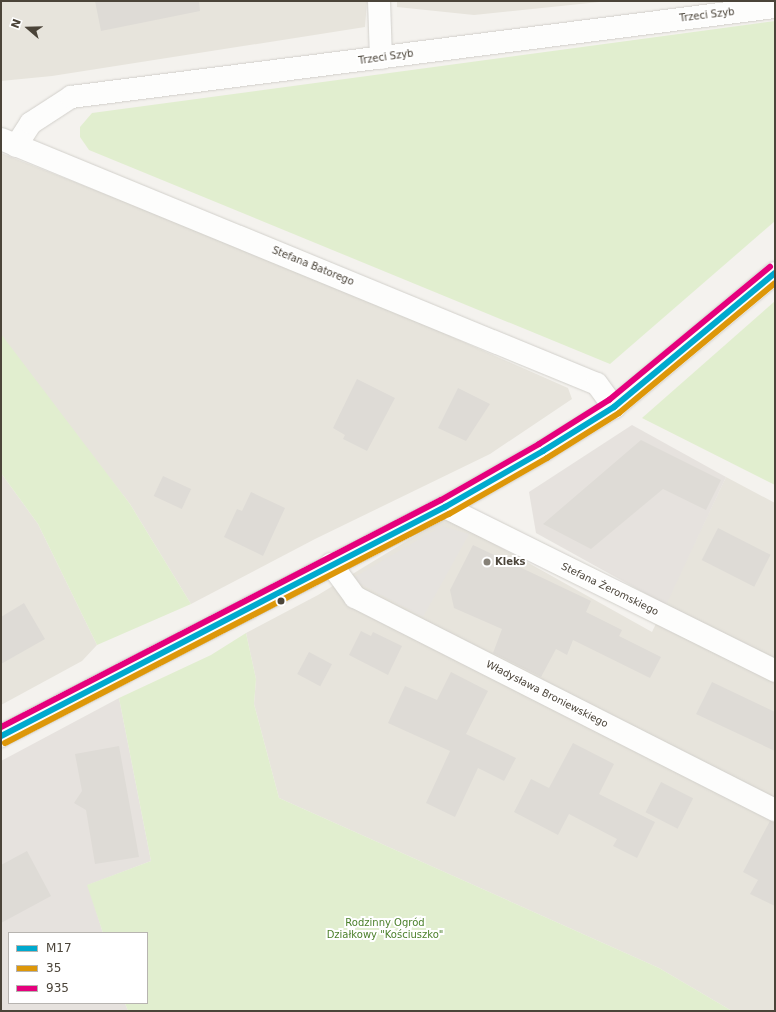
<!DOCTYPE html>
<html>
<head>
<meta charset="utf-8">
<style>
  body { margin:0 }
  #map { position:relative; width:776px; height:1012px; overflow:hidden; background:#f4f2ee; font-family:"DejaVu Sans",sans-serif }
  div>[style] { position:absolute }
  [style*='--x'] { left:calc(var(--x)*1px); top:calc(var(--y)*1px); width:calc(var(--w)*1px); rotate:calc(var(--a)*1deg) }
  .residential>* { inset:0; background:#e7e4dc }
  .industrial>* { inset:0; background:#e6e2de }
  .green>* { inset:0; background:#e1eecf }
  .parking>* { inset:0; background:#e6e3df }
  .building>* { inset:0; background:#dedbd6; transform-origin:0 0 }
  .roads { filter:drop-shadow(0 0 1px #d2d0cb) drop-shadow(0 0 1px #d2d0cb) }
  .minor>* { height:22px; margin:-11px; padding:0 11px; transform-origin:11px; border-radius:11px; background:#fdfdfc }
  .tertiary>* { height:22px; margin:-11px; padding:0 11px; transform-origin:11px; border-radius:11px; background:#fdfdfc }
  .bus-1>* { height:6px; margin:-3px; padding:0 3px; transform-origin:3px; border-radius:3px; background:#00a9ce }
  .bus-2>* { height:6px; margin:-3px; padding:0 3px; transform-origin:3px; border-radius:3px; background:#dd9709 }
  .bus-3>* { height:6px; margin:-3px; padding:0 3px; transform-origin:3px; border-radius:3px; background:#e5007d }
  .dots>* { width:11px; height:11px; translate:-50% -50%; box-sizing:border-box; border:2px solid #fff; border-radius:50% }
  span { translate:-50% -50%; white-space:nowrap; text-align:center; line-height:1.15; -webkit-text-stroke:4px #fff; paint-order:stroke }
  .street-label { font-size:10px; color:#4b4439 }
  .poi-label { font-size:10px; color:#4b4439; font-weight:700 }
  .left { translate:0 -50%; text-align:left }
  .park-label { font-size:10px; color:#4a7f2a }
  .frame { position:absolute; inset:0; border:2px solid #4b4439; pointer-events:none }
  .legend { position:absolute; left:8px; top:932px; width:140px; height:72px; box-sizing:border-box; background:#fff; border:1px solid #b7b4b0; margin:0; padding:5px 7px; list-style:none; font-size:12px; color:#4b4439 }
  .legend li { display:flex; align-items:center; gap:8px; height:20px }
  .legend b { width:20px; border:1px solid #b7b4b0 }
  .north { position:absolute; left:8px; top:8px; width:40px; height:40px; -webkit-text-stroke:3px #fff; paint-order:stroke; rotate:290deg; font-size:11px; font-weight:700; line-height:16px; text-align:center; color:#4b4439 }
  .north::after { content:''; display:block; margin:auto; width:14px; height:18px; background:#4b4439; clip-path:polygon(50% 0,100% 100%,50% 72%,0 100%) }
</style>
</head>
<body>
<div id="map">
  <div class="residential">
    <i style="clip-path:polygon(1px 1px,367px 1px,365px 27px,52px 76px,1px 81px)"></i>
    <i style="clip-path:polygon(397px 1px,609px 1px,474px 15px,397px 7px)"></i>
    <i style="clip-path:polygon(1px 153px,328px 282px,568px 388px,572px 399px,490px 454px,315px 539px,191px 604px,130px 504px,1px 339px)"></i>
    <i style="clip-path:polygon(1px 473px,38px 524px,97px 645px,82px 661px,1px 705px)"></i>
    <i style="clip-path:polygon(726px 477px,775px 503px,775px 1011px,732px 1011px,659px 968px,279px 798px,254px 704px,256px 679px,246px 633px,318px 595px,446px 517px,652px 632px)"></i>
  </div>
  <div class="industrial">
    <i style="clip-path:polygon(632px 425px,726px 477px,666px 605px,536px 533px,529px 492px)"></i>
    <i style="clip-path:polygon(119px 698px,151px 861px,88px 885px,103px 933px,9px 933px,9px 1003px,125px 1003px,128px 1011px,1px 1011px,1px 761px)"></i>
  </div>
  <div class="green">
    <i style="clip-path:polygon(775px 21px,775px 221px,610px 364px,89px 150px,80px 137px,80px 127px,92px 113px)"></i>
    <i style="clip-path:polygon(775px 301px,775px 485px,642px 418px)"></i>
    <i style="clip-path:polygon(1px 334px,130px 504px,191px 604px,97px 645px,38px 524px,1px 473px)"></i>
    <i style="clip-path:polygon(246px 633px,256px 679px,254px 704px,279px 798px,659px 968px,732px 1011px,128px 1011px,125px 1003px,147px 1003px,147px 933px,103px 933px,87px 885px,151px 861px,119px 698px,211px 655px)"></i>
  </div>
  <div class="parking">
    <i style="clip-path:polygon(442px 526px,469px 534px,423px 617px,351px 579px)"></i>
  </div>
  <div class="building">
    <i style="clip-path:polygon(95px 1px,199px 1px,200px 11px,101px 31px)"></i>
    <i style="clip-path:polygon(357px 379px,395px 398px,367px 451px,343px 439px,345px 435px,333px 428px)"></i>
    <i style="clip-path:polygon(458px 388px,490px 404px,466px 441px,438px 428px)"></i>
    <i style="clip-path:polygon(641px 440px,721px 480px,706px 510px,663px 489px,591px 549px,543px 524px)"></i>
    <i style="left:163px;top:476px;width:31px;height:22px;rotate:25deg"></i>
    <i style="clip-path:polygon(251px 492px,285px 508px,263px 556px,224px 537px,237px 509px,242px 511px)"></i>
    <i style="left:718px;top:528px;width:59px;height:36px;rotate:27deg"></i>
    <i style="clip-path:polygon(473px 545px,591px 601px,586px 612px,622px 630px,619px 636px,661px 657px,650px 678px,573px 640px,567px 655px,556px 649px,541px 677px,493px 653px,502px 629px,454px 608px,450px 590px)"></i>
    <i style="clip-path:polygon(24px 603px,45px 639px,1px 664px,1px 617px)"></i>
    <i style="clip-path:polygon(361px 631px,371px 636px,373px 632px,402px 646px,388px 675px,349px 655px)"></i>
    <i style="left:309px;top:652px;width:26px;height:25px;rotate:28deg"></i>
    <i style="clip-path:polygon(451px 672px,488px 691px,466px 734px,516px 758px,504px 781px,478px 768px,455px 817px,426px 803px,450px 751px,388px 723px,405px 686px,437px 700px)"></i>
    <i style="clip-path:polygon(712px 682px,775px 712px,775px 751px,696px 714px)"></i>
    <i style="clip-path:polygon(573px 743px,614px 764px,599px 794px,655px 822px,637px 858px,613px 846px,617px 839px,569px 814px,558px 835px,514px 812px,531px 779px,549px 788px)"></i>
    <i style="clip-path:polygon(119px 746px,139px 857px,95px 864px,86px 810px,74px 803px,82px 791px,75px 754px)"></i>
    <i style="left:661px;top:782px;width:36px;height:34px;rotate:27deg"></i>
    <i style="clip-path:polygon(770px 821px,775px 822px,775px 906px,750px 894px,758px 880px,743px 872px)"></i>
    <i style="clip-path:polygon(27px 851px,51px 896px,1px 923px,1px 865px)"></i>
  </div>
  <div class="roads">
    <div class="minor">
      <i style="--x:379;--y:1;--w:57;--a:88"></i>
      <i style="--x:1;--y:139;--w:644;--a:22.35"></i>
      <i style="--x:597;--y:384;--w:29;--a:54"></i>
      <i style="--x:16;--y:146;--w:27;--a:-57"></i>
      <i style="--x:31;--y:123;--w:48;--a:-33"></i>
      <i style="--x:71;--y:97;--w:710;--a:-7.29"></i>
      <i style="--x:445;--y:507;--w:369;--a:26.4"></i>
      <i style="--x:331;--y:564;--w:41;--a:54"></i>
      <i style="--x:355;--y:597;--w:471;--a:26.9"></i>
    </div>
    <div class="tertiary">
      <i style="--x:1;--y:736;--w:500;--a:-27.3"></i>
      <i style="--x:445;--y:507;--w:113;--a:-29.7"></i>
      <i style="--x:543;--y:451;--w:84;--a:-31.8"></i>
      <i style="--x:614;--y:407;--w:209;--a:-39.8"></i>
    </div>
  </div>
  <div class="bus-1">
    <i style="--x:1;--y:736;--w:500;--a:-27.3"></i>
    <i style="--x:445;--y:507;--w:113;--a:-29.7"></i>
    <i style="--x:543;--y:451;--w:84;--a:-31.8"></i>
    <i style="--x:614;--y:407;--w:209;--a:-39.8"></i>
  </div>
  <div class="bus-2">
    <i style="--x:5;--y:743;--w:500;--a:-27.3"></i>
    <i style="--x:449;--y:514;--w:113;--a:-29.7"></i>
    <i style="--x:547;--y:458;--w:85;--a:-32"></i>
    <i style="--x:619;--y:413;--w:203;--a:-39.8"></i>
  </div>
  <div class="bus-3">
    <i style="--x:1;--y:727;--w:495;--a:-27.3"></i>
    <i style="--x:441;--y:500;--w:113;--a:-29.7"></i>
    <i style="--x:539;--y:444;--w:83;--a:-32.2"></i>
    <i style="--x:609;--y:400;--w:209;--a:-39.6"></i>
  </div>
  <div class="dots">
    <i style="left:487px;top:562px;background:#868178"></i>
    <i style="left:281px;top:601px;background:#4b4439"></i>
  </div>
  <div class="street-label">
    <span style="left:707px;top:15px;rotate:-7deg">Trzeci Szyb</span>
    <span style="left:386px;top:57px;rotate:-8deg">Trzeci Szyb</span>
    <span style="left:313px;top:266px;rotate:22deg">Stefana Batorego</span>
    <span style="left:610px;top:589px;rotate:26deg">Stefana Żeromskiego</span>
    <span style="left:547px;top:694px;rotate:27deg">Władysława Broniewskiego</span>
  </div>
  <div class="poi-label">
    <span class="left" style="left:495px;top:562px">Kleks</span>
  </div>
  <div class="park-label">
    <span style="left:385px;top:928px">Rodzinny Ogród<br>Działkowy "Kościuszko"</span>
  </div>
  <div class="frame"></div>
  <ul class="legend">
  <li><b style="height:5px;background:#00a9ce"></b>M17</li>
  <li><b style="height:5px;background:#dd9709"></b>35</li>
  <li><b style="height:5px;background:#e5007d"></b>935</li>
  </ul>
  <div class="north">N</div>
</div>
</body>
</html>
